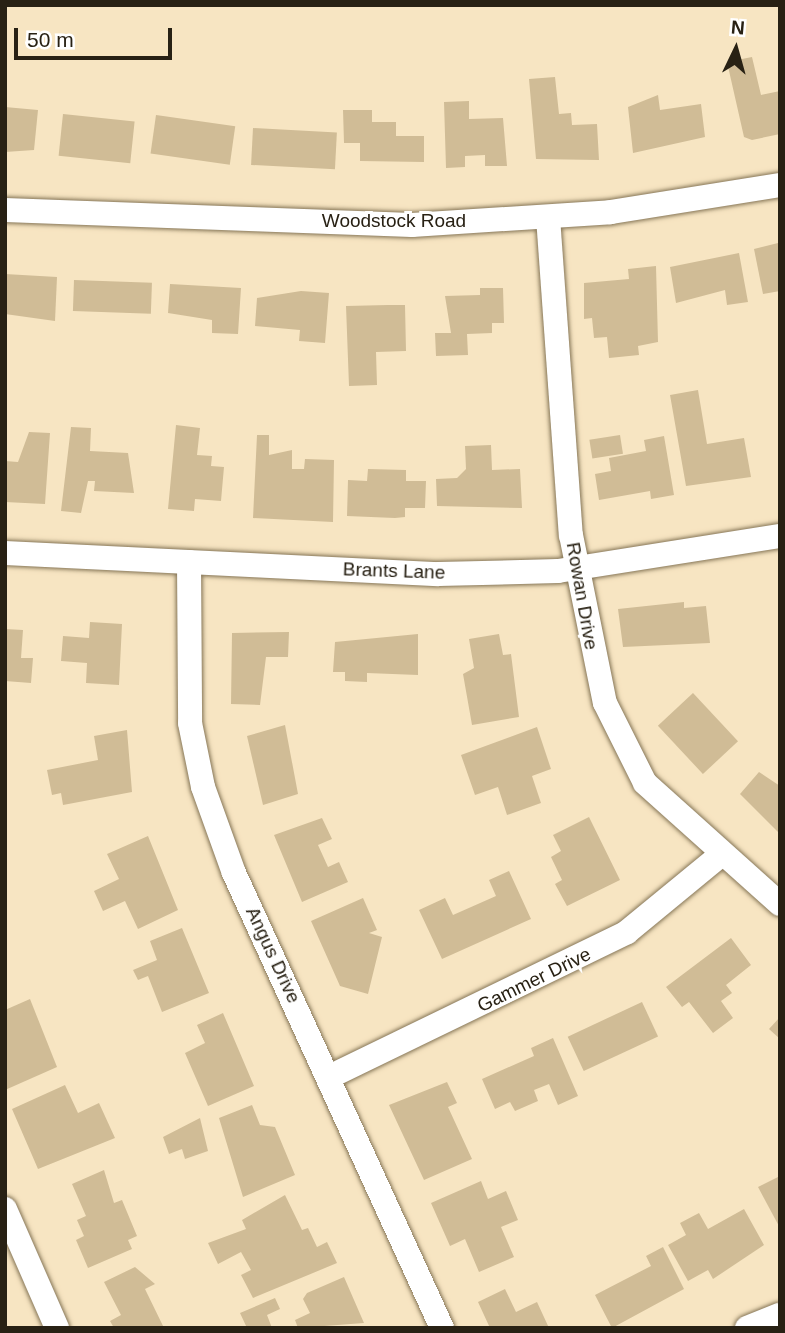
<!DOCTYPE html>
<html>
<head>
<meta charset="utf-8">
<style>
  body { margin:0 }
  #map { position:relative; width:785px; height:1333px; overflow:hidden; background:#f7e5c2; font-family:Arial,sans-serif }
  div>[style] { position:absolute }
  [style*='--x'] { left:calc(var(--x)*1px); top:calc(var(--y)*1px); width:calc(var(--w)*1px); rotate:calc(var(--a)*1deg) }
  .building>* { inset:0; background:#d0bc96; transform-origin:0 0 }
  .roads { filter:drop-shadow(0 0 2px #867657) drop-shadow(0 0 2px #867657) }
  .minor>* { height:24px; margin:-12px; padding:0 12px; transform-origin:12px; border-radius:12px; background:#fff }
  span { translate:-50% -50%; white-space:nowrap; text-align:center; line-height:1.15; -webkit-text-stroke:6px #fff; paint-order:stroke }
  .street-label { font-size:19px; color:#282114 }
  .frame { position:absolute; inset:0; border:7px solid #282114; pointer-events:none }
  .north { position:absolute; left:701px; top:14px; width:70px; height:70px; -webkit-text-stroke:5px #fff; paint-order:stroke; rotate:5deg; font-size:19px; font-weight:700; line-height:28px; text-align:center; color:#282114 }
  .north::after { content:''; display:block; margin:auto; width:24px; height:32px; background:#282114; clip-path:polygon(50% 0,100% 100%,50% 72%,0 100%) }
  .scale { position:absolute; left:14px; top:28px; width:158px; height:32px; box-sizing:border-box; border:4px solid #282114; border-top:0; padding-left:9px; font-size:21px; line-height:24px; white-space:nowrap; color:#282114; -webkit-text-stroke:5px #fff; paint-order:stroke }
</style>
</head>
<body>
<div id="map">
  <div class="building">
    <i style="clip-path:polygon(752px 57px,761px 95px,780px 91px,780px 134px,752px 140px,744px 137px,727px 62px)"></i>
    <i style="clip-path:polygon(555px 77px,559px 114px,571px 113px,572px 125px,597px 124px,599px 160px,536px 159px,529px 79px)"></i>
    <i style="clip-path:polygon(658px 95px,660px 110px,701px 104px,705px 137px,633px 153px,628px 107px)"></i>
    <i style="clip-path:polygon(469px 101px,469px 119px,503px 118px,507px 166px,485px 166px,485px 155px,465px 156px,465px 167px,446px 168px,444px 102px)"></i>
    <i style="clip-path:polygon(5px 107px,38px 110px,34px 150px,5px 152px)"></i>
    <i style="clip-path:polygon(343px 110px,372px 110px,372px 122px,396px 122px,396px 136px,424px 136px,424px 162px,360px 161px,360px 143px,344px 143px)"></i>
    <i style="left:63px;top:114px;width:72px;height:42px;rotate:6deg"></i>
    <i style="left:156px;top:115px;width:80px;height:39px;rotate:8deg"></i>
    <i style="left:253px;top:128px;width:84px;height:37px;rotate:3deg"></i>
    <i style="clip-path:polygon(778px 243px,780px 291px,763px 294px,754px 249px)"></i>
    <i style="clip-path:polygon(739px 253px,748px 302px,727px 305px,725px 290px,676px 303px,670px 267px)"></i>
    <i style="clip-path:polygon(656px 266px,658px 342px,638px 346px,639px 355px,609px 358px,607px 337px,594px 338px,592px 318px,584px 319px,584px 283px,629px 279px,628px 269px)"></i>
    <i style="clip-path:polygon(5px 274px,57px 277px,55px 321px,5px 314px)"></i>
    <i style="left:74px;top:280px;width:78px;height:31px;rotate:2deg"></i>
    <i style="clip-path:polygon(170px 284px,241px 288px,238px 334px,212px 333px,212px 320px,168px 313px)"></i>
    <i style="clip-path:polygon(480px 288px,503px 288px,504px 323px,492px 323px,492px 333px,467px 334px,468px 355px,436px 356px,435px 333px,451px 333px,445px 296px,480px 295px)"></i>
    <i style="clip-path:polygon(301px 291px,329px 293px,325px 343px,299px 341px,300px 330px,255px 326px,257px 298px)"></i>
    <i style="clip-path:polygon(388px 305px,405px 305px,406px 351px,376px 352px,377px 385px,349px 386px,346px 306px)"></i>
    <i style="clip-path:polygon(698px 390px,707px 444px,744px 438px,751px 477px,686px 486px,670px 395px)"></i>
    <i style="clip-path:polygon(176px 425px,200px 428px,197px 455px,212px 456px,211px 466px,224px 467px,221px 501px,195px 499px,194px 511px,168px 509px)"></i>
    <i style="clip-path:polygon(71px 427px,91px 428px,90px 451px,128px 453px,134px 493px,94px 491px,95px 481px,88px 481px,81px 513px,61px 511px)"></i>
    <i style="clip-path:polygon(29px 432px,50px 433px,45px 504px,5px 502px,5px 461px,18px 462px)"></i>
    <i style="clip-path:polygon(257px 435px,269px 435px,269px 455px,292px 450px,292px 469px,304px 469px,305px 459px,334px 460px,333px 522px,253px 518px)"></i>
    <i style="left:620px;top:435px;width:19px;height:31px;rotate:81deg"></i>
    <i style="clip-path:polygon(664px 436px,674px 495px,651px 499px,650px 491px,599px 500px,595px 474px,611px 471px,609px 458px,646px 451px,644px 440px)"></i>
    <i style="clip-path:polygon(491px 445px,492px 470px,520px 469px,522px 508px,437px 506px,436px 479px,457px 478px,466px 469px,465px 446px)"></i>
    <i style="clip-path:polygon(368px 469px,406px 470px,406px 481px,426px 481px,425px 508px,405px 508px,405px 517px,395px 518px,347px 516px,348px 480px,367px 481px)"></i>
    <i style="clip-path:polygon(684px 602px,684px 608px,706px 606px,710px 643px,623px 647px,618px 609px)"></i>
    <i style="clip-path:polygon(90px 622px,122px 624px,119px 685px,86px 683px,87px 663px,61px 661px,63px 636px,89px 638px)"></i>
    <i style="clip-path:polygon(5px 629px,23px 630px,21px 658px,33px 658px,31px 683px,5px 681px)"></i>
    <i style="clip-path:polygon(289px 632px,288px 657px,266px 657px,260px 705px,231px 704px,232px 633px)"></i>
    <i style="clip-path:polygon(418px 634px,418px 675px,367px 673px,367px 682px,345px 681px,345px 672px,333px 672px,335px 642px)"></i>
    <i style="clip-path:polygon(499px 634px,503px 655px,511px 654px,519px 717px,472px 725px,463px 674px,474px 668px,469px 639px)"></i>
    <i style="left:693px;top:693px;width:66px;height:48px;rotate:47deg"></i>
    <i style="clip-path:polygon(285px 725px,298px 794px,263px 805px,247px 736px)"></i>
    <i style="clip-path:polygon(537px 727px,551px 769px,532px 776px,541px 803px,507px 815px,498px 787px,475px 795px,461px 755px)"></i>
    <i style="clip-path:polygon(127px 730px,132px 792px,63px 805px,61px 793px,52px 795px,47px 770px,98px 760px,94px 736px)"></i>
    <i style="clip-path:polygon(759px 772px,780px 786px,780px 834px,740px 794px)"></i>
    <i style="clip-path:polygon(589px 817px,620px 880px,567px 906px,555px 884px,562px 880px,551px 857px,561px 851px,553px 835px)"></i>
    <i style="clip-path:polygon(322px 818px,332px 839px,318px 845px,328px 867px,339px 862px,348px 882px,302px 902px,274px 835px)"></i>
    <i style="clip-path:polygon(148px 836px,178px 910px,138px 929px,125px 901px,103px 911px,94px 891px,119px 879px,107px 854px)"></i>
    <i style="clip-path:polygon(509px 871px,531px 919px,442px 959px,419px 910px,445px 898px,453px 915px,496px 896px,489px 880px)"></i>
    <i style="clip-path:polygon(363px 898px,377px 930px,369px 933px,382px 937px,368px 994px,340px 986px,311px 921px)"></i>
    <i style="clip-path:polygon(182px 928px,209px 993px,162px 1012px,148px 976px,138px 980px,133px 970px,157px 960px,150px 941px)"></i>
    <i style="clip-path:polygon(731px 938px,751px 965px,726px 985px,732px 993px,721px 1001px,733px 1018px,713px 1033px,689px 1002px,682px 1007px,666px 987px)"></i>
    <i style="clip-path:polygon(30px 999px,57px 1067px,5px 1090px,5px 1010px)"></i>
    <i style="left:642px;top:1002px;width:38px;height:82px;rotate:65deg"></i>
    <i style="clip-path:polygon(223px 1013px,254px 1086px,208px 1106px,185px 1053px,205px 1043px,197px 1025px)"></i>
    <i style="clip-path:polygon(780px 1017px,780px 1039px,769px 1029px)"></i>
    <i style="clip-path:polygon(553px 1038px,578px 1096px,558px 1105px,549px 1084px,534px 1090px,538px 1101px,515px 1111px,510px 1102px,495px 1109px,482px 1079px,534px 1056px,531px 1048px)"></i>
    <i style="clip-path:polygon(447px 1082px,457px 1103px,448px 1107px,472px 1159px,424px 1180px,389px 1105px)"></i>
    <i style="clip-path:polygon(65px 1085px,78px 1113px,99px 1103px,115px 1138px,38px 1169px,12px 1109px)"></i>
    <i style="clip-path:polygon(252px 1105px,260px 1125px,275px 1127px,295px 1175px,243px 1197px,219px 1118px)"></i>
    <i style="clip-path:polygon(200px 1118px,208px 1151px,185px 1159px,182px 1149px,169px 1154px,163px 1137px)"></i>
    <i style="clip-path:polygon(104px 1170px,114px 1203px,122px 1200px,137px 1236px,128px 1240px,132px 1249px,88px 1268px,76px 1240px,84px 1236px,77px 1220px,86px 1216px,72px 1184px)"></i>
    <i style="clip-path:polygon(780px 1176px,780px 1228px,758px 1187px)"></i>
    <i style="clip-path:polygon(481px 1181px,488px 1199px,506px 1191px,518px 1220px,501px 1227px,514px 1257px,479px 1272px,465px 1239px,450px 1246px,431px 1203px)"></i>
    <i style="clip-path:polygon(285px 1195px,302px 1230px,308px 1228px,317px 1247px,327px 1242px,337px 1263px,253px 1298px,241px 1275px,251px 1270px,241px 1252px,218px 1264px,208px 1243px,246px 1229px,242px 1220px)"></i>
    <i style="clip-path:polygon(744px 1209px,764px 1245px,713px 1279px,708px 1270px,688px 1281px,668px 1245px,686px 1235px,680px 1223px,699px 1213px,708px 1229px)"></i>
    <i style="clip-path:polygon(663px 1247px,684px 1289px,612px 1328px,595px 1295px,651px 1266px,646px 1256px)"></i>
    <i style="clip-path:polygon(135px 1267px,155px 1284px,145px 1289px,164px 1328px,114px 1328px,110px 1321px,121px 1315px,104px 1282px)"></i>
    <i style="clip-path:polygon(344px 1277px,364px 1323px,298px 1328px,295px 1320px,310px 1313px,303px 1299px,307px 1293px)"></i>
    <i style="clip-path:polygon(505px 1289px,516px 1312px,537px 1302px,549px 1328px,490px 1328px,478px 1302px)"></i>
    <i style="clip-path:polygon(275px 1298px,280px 1309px,267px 1315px,272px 1328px,247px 1328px,240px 1313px)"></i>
  </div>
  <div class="roads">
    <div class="minor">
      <i style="--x:5;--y:210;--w:407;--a:2.1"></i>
      <i style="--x:412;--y:225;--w:199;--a:-3.7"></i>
      <i style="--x:611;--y:212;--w:171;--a:-9.1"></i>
      <i style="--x:548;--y:217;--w:319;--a:85.9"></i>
      <i style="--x:571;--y:535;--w:171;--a:78.6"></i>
      <i style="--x:605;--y:703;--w:89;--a:63.4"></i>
      <i style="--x:645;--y:783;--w:181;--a:41.9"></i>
      <i style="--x:5;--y:553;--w:434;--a:2.8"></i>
      <i style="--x:438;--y:574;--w:120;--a:-1.4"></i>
      <i style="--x:558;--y:571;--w:225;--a:-9"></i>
      <i style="--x:189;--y:562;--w:161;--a:89.6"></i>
      <i style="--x:190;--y:723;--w:65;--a:78.5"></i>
      <i style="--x:203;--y:787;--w:91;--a:70.2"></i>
      <i style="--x:234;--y:873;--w:500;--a:65.43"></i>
      <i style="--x:329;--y:1077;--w:331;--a:-25.9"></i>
      <i style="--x:627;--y:932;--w:123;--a:-39.4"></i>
      <i style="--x:5;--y:1209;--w:130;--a:66.4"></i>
      <i style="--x:747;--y:1328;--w:35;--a:-22"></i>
    </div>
  </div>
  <div class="street-label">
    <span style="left:394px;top:221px">Woodstock Road</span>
    <span style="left:394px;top:571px;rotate:2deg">Brants Lane</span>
    <span style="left:582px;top:596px;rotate:80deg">Rowan Drive</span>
    <span style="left:273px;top:955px;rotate:65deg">Angus Drive</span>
    <span style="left:534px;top:980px;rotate:-26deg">Gammer Drive</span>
  </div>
  <div class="frame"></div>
  <div class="north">N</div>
  <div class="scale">50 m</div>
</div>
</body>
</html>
